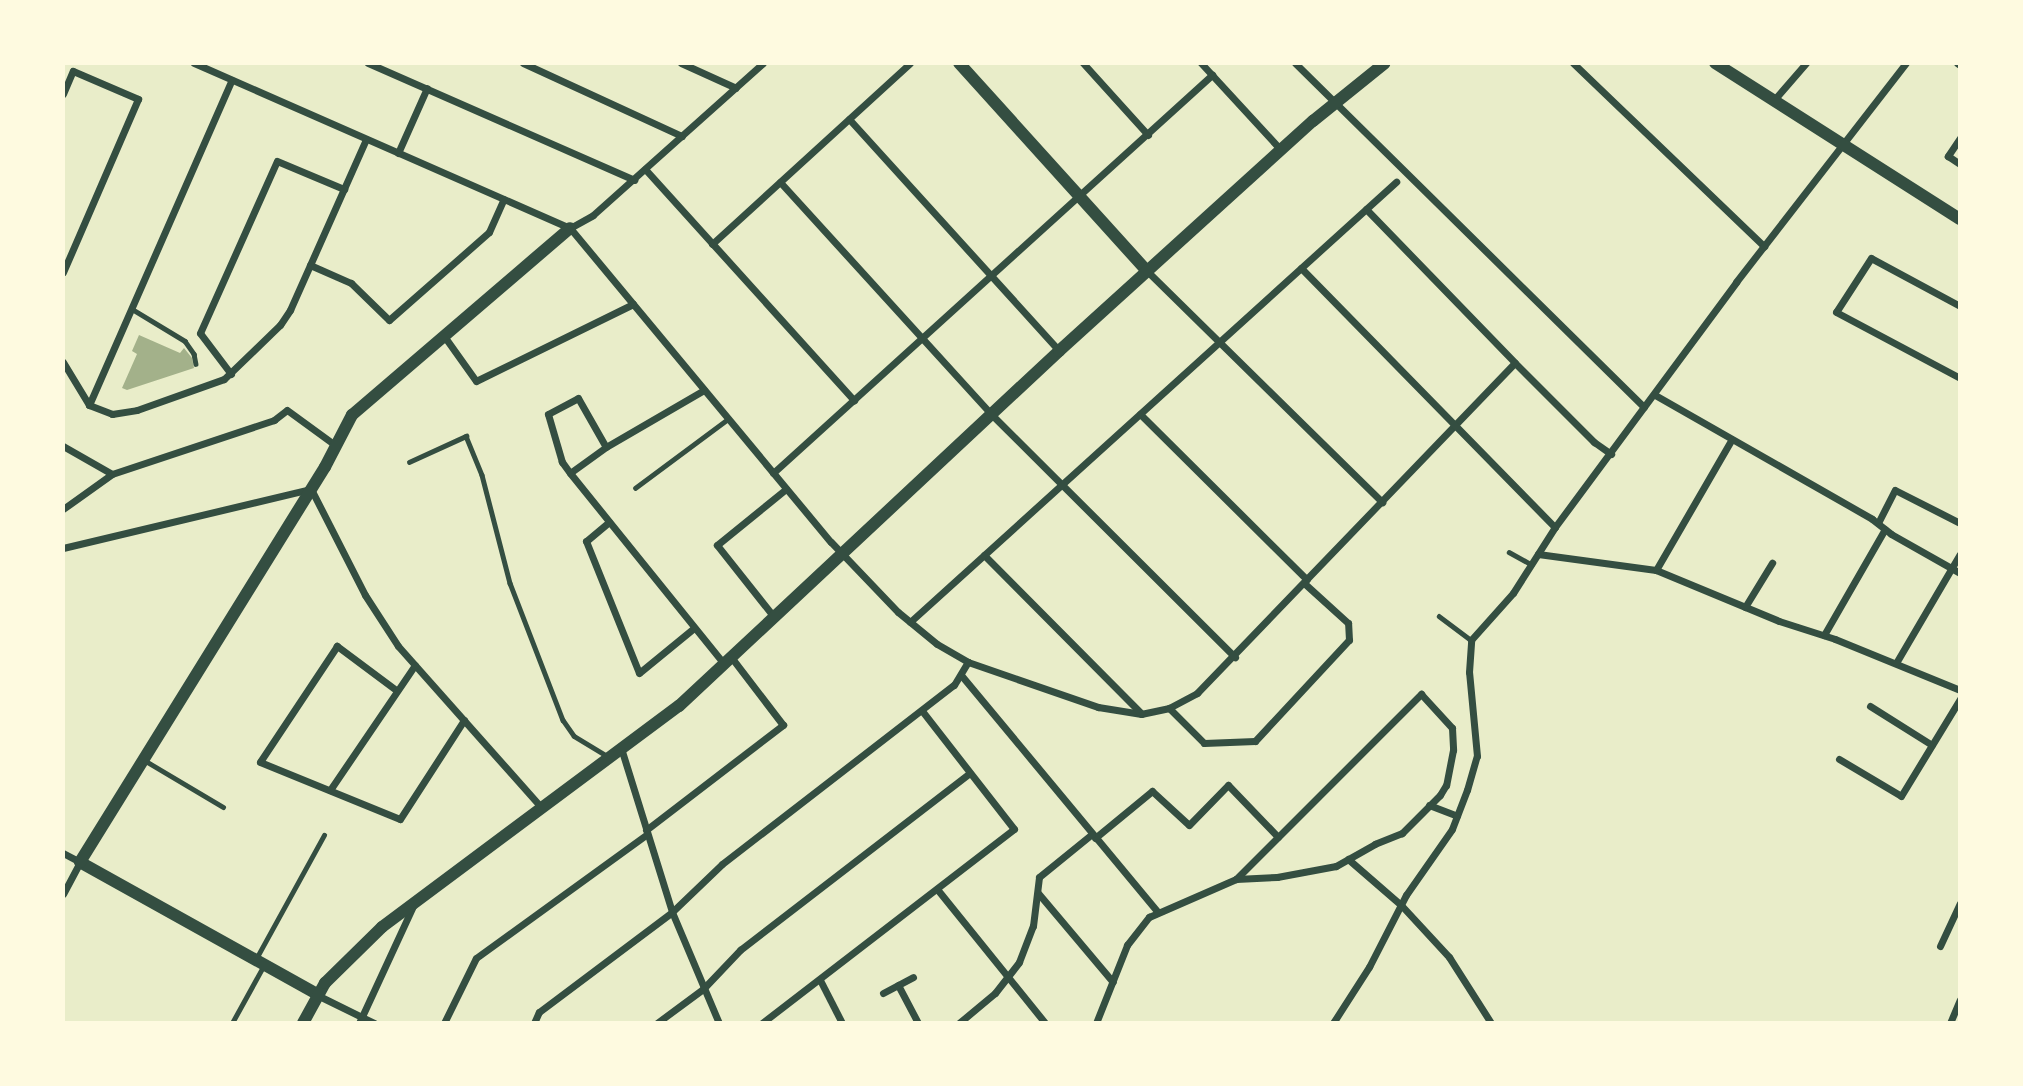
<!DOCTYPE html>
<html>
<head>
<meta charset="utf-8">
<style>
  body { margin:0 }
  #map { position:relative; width:2023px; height:1086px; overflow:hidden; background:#e9edc9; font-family:Jost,sans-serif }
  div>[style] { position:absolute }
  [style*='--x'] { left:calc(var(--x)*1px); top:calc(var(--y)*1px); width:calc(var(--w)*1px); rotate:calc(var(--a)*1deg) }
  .water>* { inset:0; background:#a3b18a }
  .service>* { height:4.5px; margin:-2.25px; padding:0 2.25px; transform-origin:2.25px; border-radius:2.25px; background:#344e41 }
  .minor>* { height:7px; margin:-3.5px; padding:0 3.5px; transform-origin:3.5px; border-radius:3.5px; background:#344e41 }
  .tertiary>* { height:12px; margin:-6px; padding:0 6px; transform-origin:6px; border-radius:6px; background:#344e41 }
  span { translate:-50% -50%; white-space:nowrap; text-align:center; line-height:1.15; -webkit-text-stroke:5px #fefae0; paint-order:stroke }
  .frame { position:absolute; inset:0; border:65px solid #fefae0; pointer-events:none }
</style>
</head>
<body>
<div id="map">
  <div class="water">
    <i style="clip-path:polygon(139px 335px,180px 353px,184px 348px,192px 358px,194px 368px,127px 390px,122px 388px,137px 354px,132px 351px)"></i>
  </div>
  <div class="service">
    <i style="--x:132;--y:309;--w:62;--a:31.1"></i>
    <i style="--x:185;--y:341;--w:16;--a:55"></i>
    <i style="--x:194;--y:354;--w:10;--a:79"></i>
    <i style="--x:409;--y:462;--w:63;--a:-24.5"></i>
    <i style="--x:466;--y:436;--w:42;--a:67.7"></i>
    <i style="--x:482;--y:475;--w:112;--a:75.5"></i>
    <i style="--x:510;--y:583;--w:147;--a:68.9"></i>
    <i style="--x:563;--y:720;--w:19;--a:55"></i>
    <i style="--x:574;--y:736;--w:39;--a:31"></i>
    <i style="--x:635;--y:488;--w:116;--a:-36.6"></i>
    <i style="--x:1509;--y:552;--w:26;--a:29"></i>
    <i style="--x:1439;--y:616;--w:40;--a:37"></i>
    <i style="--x:144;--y:760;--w:92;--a:30.7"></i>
    <i style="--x:257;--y:957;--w:139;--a:-61.2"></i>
    <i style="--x:232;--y:1023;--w:66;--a:-61.1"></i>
  </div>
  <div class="minor">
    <i style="--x:194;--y:63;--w:411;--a:23.7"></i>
    <i style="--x:570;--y:228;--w:408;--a:50.3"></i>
    <i style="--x:831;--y:542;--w:97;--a:46.3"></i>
    <i style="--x:898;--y:612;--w:50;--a:39.4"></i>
    <i style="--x:937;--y:644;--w:36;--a:30"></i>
    <i style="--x:968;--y:662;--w:138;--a:19.1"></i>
    <i style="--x:1098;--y:707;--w:44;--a:9.2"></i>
    <i style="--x:1141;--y:714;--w:29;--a:-12"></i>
    <i style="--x:1169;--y:708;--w:32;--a:-28"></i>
    <i style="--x:1197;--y:693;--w:458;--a:-46.1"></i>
    <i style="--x:1515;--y:363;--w:112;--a:45"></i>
    <i style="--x:1594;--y:442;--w:21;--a:35"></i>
    <i style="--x:368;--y:63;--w:291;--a:23.7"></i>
    <i style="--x:523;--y:63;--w:175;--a:24.7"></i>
    <i style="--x:681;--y:63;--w:60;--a:24.4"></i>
    <i style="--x:1083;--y:63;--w:97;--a:47.9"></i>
    <i style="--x:1201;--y:63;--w:118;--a:47.4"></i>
    <i style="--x:1295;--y:63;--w:490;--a:44.6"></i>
    <i style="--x:1573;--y:63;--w:265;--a:43.8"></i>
    <i style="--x:1957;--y:63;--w:4;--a:34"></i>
    <i style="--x:63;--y:94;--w:25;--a:-67"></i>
    <i style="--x:73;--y:71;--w:71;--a:23.3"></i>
    <i style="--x:138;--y:99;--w:189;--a:113.4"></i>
    <i style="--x:1773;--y:101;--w:50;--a:-49"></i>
    <i style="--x:849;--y:119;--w:313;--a:47.8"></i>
    <i style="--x:1960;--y:138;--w:22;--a:124"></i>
    <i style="--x:1948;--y:156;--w:14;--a:34"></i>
    <i style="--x:398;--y:153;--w:71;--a:-66"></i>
    <i style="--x:645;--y:169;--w:312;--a:47.9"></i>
    <i style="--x:780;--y:182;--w:312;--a:47.7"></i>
    <i style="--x:990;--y:413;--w:346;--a:44.9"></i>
    <i style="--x:1366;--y:209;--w:214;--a:45.9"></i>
    <i style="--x:570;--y:228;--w:26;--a:-29"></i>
    <i style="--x:593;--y:215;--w:228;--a:-41.8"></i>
    <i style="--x:712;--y:244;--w:268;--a:-42.4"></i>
    <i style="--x:310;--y:265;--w:45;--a:23.7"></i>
    <i style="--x:351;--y:283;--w:53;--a:44.2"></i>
    <i style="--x:389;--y:320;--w:133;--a:-41.3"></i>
    <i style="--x:489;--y:232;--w:36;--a:-66"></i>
    <i style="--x:1301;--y:268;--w:363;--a:45.6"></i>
    <i style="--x:1147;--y:271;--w:330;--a:44.5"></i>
    <i style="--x:1960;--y:306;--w:101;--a:-151.7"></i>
    <i style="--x:1871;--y:258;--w:64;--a:122.9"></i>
    <i style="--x:1836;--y:312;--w:140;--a:28"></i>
    <i style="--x:444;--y:336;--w:55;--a:54.6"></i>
    <i style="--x:476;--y:381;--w:175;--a:-26.1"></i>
    <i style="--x:63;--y:362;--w:50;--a:58.8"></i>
    <i style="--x:89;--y:405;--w:25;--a:21"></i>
    <i style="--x:112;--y:414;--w:25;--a:-9"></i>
    <i style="--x:137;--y:410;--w:92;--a:-19.6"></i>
    <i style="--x:224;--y:379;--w:78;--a:-44"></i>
    <i style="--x:280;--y:325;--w:18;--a:-56"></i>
    <i style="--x:290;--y:310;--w:187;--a:-66"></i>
    <i style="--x:231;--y:374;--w:51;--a:-127.1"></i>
    <i style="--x:200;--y:333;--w:188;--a:-65.9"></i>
    <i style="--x:277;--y:161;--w:73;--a:22.7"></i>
    <i style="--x:704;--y:390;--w:113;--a:149.8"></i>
    <i style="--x:606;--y:447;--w:44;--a:144.2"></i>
    <i style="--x:570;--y:473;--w:245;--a:51.1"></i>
    <i style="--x:1655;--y:395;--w:250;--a:29.7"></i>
    <i style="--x:1872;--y:519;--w:24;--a:38"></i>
    <i style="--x:1891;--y:534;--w:79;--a:29.5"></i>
    <i style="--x:89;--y:405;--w:355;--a:-66.3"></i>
    <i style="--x:1140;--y:414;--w:235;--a:44.8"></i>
    <i style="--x:63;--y:446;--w:56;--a:29.7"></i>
    <i style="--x:570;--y:473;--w:14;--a:-126"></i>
    <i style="--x:562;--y:462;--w:50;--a:-106.3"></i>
    <i style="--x:548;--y:414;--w:34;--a:-28"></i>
    <i style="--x:578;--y:398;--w:56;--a:60.3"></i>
    <i style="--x:773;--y:473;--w:593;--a:-42.2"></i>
    <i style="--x:63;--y:509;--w:60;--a:-35.5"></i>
    <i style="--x:112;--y:474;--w:171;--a:-18.4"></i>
    <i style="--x:274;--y:420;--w:16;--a:-38"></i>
    <i style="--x:287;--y:410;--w:59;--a:36.1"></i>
    <i style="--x:609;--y:522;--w:30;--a:140"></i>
    <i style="--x:586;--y:541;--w:142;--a:68.1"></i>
    <i style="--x:639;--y:673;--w:71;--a:-39.3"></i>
    <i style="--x:1878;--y:523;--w:37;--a:-63"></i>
    <i style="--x:1895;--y:490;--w:73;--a:26.9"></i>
    <i style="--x:63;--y:548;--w:255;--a:-13.4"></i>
    <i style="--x:311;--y:489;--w:119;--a:63"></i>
    <i style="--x:365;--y:595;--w:61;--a:57.1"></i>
    <i style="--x:398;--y:646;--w:215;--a:48.4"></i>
    <i style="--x:1538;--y:554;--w:119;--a:7.7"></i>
    <i style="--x:1656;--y:570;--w:133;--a:22.5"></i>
    <i style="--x:1779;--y:621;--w:59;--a:17.8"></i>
    <i style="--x:1835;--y:639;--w:135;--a:22.2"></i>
    <i style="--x:984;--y:555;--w:223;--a:45.2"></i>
    <i style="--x:1656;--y:570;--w:151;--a:-59.9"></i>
    <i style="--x:1745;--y:607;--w:52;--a:-58.5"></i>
    <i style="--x:774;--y:617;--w:92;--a:-128.4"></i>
    <i style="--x:717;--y:545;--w:89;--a:-39.1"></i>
    <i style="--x:910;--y:622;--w:656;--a:-42.16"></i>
    <i style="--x:1824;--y:635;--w:122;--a:-60.1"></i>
    <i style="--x:1896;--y:663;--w:126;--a:-59.6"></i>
    <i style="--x:961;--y:675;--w:308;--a:50.3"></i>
    <i style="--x:396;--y:690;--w:74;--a:-143.3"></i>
    <i style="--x:337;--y:646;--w:139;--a:123.6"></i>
    <i style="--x:260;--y:762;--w:151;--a:22.2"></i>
    <i style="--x:400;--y:819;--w:118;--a:-57.1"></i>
    <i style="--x:1870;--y:706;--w:73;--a:32.2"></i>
    <i style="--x:1169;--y:708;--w:49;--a:45"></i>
    <i style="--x:1204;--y:743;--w:51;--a:-2.2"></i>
    <i style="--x:1255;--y:741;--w:138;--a:-47.1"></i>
    <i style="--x:1349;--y:640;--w:17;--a:-93"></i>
    <i style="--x:1348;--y:623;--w:59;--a:-137.7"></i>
    <i style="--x:621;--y:748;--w:172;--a:72.7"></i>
    <i style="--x:672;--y:912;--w:121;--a:67.1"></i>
    <i style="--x:1839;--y:759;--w:72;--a:30.8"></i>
    <i style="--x:1901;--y:796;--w:114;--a:-58.7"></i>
    <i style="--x:330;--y:790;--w:151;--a:-55.8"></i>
    <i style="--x:1429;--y:805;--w:30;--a:21"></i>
    <i style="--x:646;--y:830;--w:173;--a:-37.5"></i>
    <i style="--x:783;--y:725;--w:86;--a:-127.4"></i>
    <i style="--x:1095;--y:838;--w:74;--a:-39.5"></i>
    <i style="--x:1152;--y:791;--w:50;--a:42.6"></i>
    <i style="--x:1189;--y:825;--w:56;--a:-45.7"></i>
    <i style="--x:1228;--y:785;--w:72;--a:46.1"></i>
    <i style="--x:63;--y:853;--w:19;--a:28"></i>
    <i style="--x:80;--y:862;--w:36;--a:118"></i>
    <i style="--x:1348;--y:859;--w:70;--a:41"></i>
    <i style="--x:1401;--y:905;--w:71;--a:47.3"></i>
    <i style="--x:1449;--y:957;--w:78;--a:57.5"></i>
    <i style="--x:937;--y:889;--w:172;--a:51.1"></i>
    <i style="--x:1038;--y:893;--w:116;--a:49.9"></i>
    <i style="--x:1940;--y:946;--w:47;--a:-65.1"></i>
    <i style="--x:820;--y:980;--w:48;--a:62.9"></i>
    <i style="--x:898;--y:985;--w:43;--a:62.2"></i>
    <i style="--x:883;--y:993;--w:34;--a:-28"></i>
    <i style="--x:317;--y:995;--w:64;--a:26.2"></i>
    <i style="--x:359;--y:1023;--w:129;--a:-65.2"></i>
    <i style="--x:444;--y:1023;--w:72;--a:-63.8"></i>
    <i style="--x:476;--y:958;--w:211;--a:-35.9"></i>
    <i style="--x:534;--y:1023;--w:12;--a:-66"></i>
    <i style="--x:539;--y:1012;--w:166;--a:-36.9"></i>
    <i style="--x:672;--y:912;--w:69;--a:-43.8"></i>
    <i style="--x:722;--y:864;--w:293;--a:-37.7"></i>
    <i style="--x:954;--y:685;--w:27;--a:-59"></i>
    <i style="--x:657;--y:1023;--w:57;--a:-36.5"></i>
    <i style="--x:703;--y:989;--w:54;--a:-46.5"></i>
    <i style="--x:740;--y:950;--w:290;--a:-37.6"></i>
    <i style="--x:762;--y:1023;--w:318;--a:-37.6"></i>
    <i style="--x:1014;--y:829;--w:150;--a:-127.9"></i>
    <i style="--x:959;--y:1023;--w:47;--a:-39.8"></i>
    <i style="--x:995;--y:993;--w:39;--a:-52"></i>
    <i style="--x:1019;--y:962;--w:39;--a:-69"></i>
    <i style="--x:1033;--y:926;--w:49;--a:-83"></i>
    <i style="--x:1039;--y:877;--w:68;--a:-39.1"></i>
    <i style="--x:1096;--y:1023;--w:84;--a:-68.3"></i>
    <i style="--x:1127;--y:945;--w:36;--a:-52"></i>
    <i style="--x:1149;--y:917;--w:95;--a:-23.6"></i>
    <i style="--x:1236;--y:879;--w:262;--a:-45"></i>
    <i style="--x:1421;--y:694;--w:46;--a:47.6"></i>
    <i style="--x:1452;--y:728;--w:22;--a:87"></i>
    <i style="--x:1453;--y:750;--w:36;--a:101"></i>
    <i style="--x:1446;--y:785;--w:12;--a:121"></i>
    <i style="--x:1440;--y:795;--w:54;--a:135"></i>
    <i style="--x:1402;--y:833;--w:29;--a:158"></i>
    <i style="--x:1375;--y:844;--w:45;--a:150.6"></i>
    <i style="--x:1336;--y:866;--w:60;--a:169.4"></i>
    <i style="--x:1277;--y:877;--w:41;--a:177.2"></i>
    <i style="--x:1333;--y:1023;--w:67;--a:-57.3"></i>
    <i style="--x:1369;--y:967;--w:81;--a:-62.8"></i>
    <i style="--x:1406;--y:895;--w:80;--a:-55.1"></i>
    <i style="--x:1452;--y:829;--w:42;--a:-69"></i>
    <i style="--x:1467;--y:790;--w:35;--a:-74"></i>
    <i style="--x:1477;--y:756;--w:84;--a:-95.4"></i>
    <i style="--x:1469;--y:672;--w:32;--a:-86"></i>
    <i style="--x:1471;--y:640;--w:63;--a:-48.2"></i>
    <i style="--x:1513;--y:593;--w:78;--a:-57.5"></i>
    <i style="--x:1555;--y:527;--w:305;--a:-53.5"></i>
    <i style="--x:1736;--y:282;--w:277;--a:-52.2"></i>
    <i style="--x:1950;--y:1023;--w:25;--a:-67"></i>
  </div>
  <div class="tertiary">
    <i style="--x:959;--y:63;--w:280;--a:47.9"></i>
    <i style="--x:1715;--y:63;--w:290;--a:32.5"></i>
    <i style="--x:317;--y:994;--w:271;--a:-150.9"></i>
    <i style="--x:80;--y:862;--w:465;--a:-58.2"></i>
    <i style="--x:325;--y:467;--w:59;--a:-62.6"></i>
    <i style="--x:352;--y:415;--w:287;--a:-40.6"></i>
    <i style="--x:303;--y:1023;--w:46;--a:-61.2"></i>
    <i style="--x:325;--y:983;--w:80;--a:-44.5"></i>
    <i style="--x:382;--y:927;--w:370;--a:-36.7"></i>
    <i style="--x:679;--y:706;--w:520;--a:-43.05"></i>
    <i style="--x:1059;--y:351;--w:343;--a:-42.2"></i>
    <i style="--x:1313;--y:121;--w:92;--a:-38.9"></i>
  </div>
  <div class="frame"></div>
</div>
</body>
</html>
